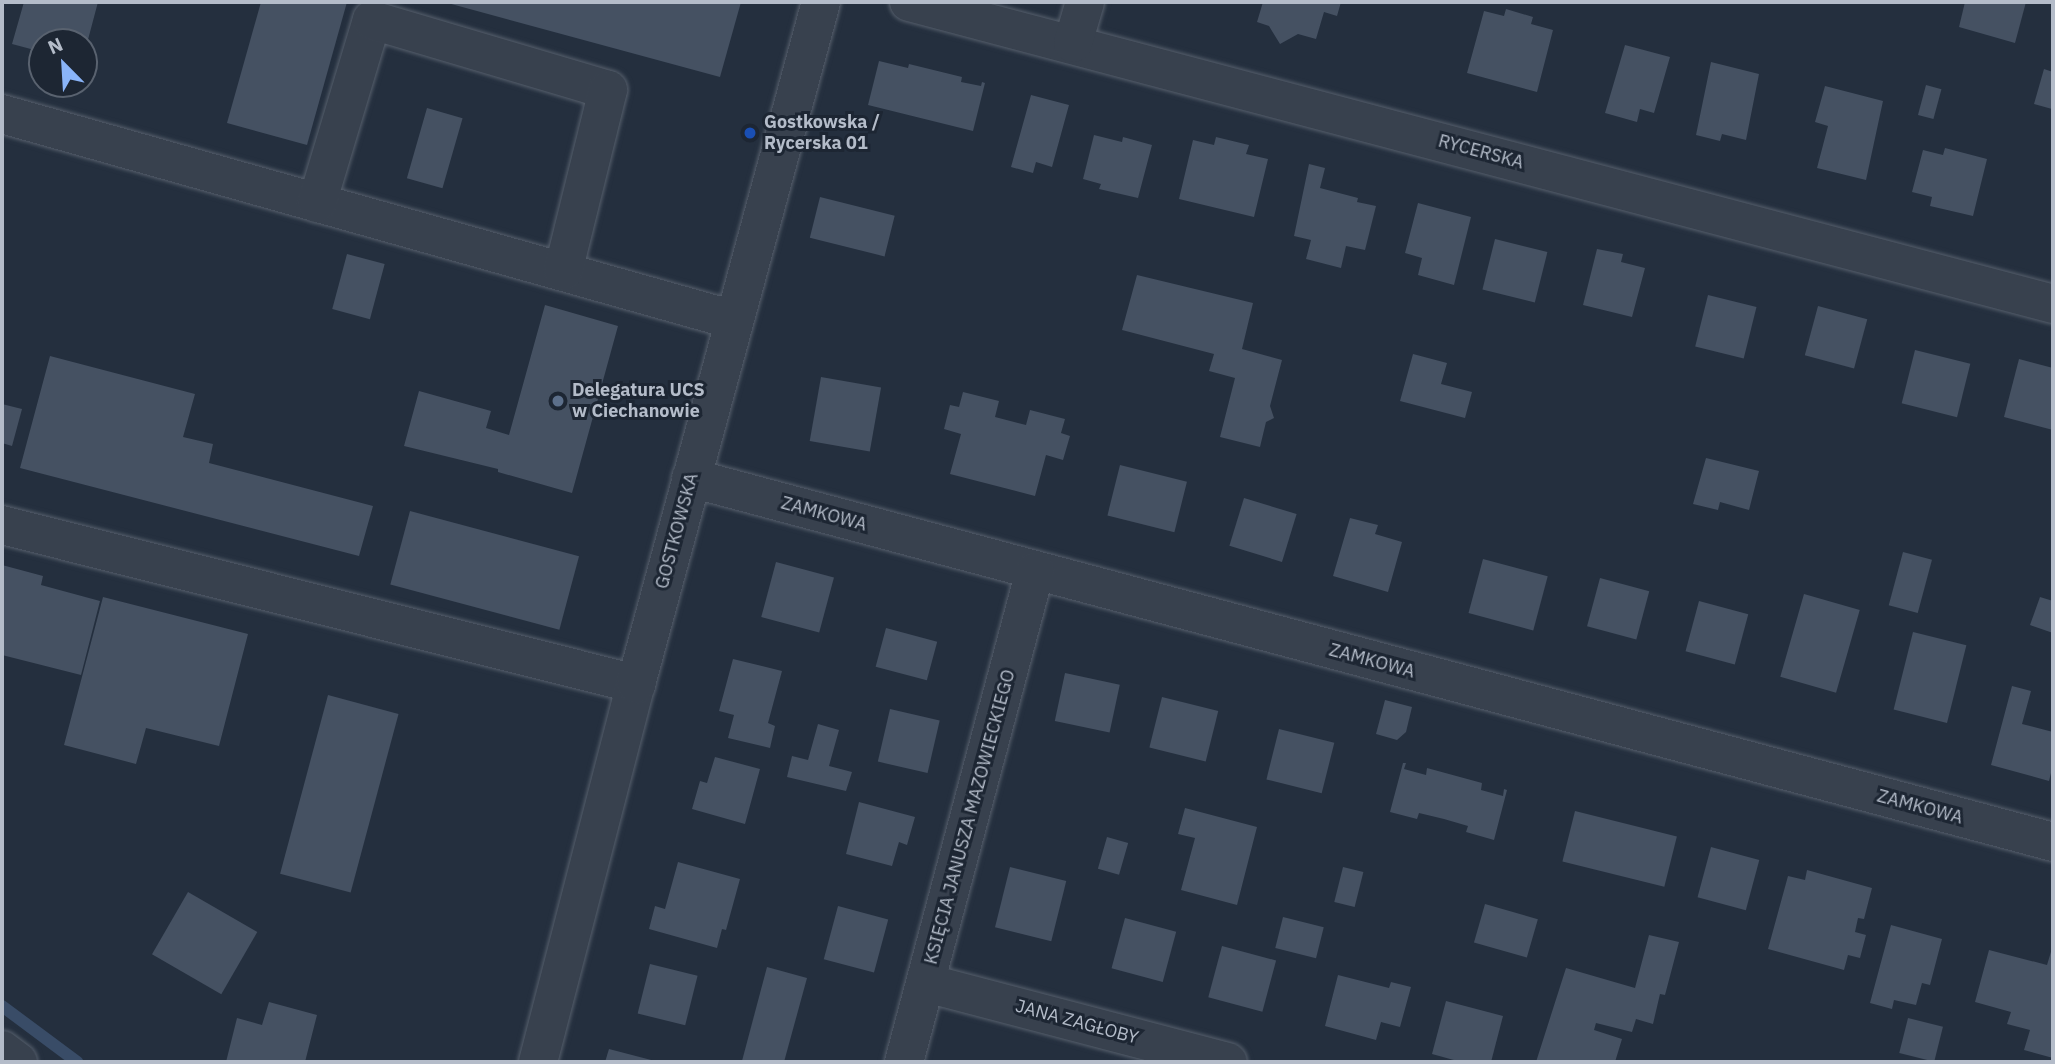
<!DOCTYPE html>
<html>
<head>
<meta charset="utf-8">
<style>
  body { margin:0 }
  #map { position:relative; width:2055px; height:1064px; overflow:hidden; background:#242f3e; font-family:"IBM Plex Sans",sans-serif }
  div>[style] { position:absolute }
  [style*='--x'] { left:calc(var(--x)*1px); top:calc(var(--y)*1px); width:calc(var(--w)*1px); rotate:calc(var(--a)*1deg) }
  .stream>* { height:12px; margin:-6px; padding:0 6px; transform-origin:6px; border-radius:6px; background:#394c67 }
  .building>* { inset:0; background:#455162; transform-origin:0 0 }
  .roads { filter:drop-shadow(0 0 2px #565f6c) drop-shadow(0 0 2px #565f6c) }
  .minor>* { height:38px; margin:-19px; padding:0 19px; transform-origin:19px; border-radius:19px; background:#38414e }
  .dots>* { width:19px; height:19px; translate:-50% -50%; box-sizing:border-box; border:4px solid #1d2633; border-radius:50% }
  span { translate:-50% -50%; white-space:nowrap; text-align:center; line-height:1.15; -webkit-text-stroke:6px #1d2633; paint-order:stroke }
  .poi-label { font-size:18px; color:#b4bcc9; font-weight:700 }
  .left { translate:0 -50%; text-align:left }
  .street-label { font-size:18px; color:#b4bcc9 }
  .frame { position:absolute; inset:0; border:4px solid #b4bcc9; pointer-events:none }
  .north { position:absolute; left:28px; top:28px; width:70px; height:70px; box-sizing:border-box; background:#1d2633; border:2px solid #59626f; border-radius:50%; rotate:336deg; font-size:19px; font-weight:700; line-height:28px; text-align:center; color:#b4bcc9 }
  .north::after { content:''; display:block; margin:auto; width:24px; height:32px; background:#8ab4f8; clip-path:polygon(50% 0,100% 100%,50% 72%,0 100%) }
</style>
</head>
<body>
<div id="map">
  <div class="stream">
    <i style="--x:2;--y:1006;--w:94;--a:36.7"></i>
  </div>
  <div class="building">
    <i style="clip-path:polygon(24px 2px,98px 2px,85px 51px,84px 42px,42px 42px,42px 52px,12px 44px)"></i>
    <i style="clip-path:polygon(261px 2px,347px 2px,307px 145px,227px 123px)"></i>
    <i style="clip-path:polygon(444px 2px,741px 2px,720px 77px)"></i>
    <i style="clip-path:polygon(1263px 2px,1341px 2px,1337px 16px,1324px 12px,1316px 39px,1298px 34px,1280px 44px,1269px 26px,1257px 22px)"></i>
    <i style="clip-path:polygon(1965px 2px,2026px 2px,2015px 43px,1959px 27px)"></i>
    <i style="clip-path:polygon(1506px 9px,1533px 17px,1531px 24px,1553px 30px,1537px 92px,1467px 73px,1484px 11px,1504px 16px)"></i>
    <i style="clip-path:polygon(1625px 45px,1670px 57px,1654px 113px,1640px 109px,1637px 122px,1605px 113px)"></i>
    <i style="clip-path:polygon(879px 61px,908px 68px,909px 64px,962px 77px,961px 82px,981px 86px,982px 82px,985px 83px,973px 131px,868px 105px)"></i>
    <i style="clip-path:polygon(1711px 62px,1759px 74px,1746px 140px,1722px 134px,1720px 141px,1696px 135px)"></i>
    <i style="clip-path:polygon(2044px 69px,2053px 72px,2052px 109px,2034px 104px)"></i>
    <i style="left:1926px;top:85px;width:16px;height:31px;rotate:15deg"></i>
    <i style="clip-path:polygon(1825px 86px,1883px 101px,1866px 180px,1817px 168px,1828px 126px,1815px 122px)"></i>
    <i style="clip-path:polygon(1031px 95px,1069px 105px,1052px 167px,1036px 162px,1033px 173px,1011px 167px)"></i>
    <i style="left:427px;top:108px;width:37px;height:73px;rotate:16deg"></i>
    <i style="clip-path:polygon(1094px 135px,1122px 142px,1123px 137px,1152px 145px,1138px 198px,1099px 189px,1101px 184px,1083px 179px)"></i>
    <i style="clip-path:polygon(1216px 137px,1249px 145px,1246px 154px,1268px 159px,1254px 217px,1179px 199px,1193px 140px,1214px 145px)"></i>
    <i style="clip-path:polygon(1945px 148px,1987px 159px,1973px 216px,1930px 206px,1932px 197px,1912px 192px,1923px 150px,1943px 155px)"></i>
    <i style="clip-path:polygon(1309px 164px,1325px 168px,1320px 188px,1358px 198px,1357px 202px,1376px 206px,1365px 250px,1346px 246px,1341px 268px,1306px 259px,1311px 240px,1294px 236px)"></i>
    <i style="left:820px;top:197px;width:77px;height:42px;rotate:14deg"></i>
    <i style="clip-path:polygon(1418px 203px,1471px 217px,1454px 285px,1418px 275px,1422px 258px,1405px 253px)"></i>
    <i style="left:1495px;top:239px;width:54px;height:52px;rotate:14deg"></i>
    <i style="clip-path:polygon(1597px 249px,1623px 254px,1621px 262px,1645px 268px,1632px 317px,1583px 305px)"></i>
    <i style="left:347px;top:254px;width:39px;height:57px;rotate:15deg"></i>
    <i style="clip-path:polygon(1137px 275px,1253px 303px,1242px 349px,1282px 360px,1270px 406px,1274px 418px,1266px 422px,1260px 447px,1220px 437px,1235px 378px,1209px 371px,1214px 354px,1122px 330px)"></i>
    <i style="left:1708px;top:295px;width:50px;height:53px;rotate:14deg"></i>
    <i style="clip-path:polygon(545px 305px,618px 326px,572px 493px,498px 472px,498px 469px,404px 446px,419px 391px,491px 411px,486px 428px,509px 435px)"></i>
    <i style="left:1818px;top:306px;width:51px;height:51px;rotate:15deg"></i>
    <i style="left:1915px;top:350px;width:57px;height:55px;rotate:14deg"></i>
    <i style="clip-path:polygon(1413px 354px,1447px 363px,1441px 384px,1472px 392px,1465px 418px,1400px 401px)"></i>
    <i style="clip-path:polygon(50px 356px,195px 394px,183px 437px,213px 444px,209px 463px,373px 506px,359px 556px,20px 468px)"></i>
    <i style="clip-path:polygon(2019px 359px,2053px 368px,2053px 430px,2004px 417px)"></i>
    <i style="left:821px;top:377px;width:61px;height:65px;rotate:10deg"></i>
    <i style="clip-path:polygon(963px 392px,999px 401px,995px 417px,1026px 425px,1030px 410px,1065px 419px,1061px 433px,1070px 436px,1063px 460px,1046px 455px,1035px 496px,950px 474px,961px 434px,944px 429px,950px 405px,959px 407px)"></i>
    <i style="clip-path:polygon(2px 404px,22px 409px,12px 446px,2px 443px)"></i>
    <i style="clip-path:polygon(1706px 458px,1759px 471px,1749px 510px,1720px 502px,1718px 510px,1693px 504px)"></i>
    <i style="left:1120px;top:465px;width:69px;height:52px;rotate:14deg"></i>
    <i style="left:1244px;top:498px;width:55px;height:50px;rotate:17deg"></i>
    <i style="left:410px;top:511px;width:175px;height:76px;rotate:15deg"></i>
    <i style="clip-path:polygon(1350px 518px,1378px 525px,1375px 534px,1402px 542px,1388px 592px,1333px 576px)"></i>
    <i style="left:1903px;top:552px;width:30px;height:55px;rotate:15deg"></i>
    <i style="left:1483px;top:559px;width:67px;height:56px;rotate:15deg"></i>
    <i style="left:776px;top:562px;width:60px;height:57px;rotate:15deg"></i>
    <i style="clip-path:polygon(2px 565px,43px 576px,41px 585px,100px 601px,81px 675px,2px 655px)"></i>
    <i style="left:1600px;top:578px;width:51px;height:50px;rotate:15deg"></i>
    <i style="left:1804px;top:594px;width:58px;height:86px;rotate:16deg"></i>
    <i style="clip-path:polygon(103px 597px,248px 634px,219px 746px,146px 728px,136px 764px,64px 745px)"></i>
    <i style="clip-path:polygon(2040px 597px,2053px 601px,2053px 633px,2030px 625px)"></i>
    <i style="left:1699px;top:601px;width:51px;height:52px;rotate:15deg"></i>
    <i style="left:886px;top:628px;width:53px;height:40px;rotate:15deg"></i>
    <i style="left:1913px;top:632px;width:55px;height:80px;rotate:14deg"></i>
    <i style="clip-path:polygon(733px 659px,782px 671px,768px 723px,775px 726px,770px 748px,728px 738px,734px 715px,719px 711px)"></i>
    <i style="left:1065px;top:673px;width:56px;height:49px;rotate:12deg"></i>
    <i style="clip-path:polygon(2012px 686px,2031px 691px,2022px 724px,2053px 732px,2053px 765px,2049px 781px,1991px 765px)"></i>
    <i style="left:328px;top:695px;width:73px;height:185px;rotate:15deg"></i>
    <i style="left:1162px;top:697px;width:58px;height:52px;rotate:14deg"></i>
    <i style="clip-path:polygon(1385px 700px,1412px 707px,1406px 732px,1397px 740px,1376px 734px)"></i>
    <i style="left:890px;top:709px;width:51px;height:54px;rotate:13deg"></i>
    <i style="clip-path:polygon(818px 724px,839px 730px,829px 766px,852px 772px,846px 791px,787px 777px,792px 756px,808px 760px)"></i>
    <i style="left:1279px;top:729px;width:57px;height:52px;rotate:14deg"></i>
    <i style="clip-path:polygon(715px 757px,760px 769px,745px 824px,692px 809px,700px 781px,707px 783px)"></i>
    <i style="clip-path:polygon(1403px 763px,1406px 763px,1404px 769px,1426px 775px,1427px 768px,1482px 783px,1481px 790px,1503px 796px,1504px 789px,1507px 790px,1494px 840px,1466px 832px,1468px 826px,1444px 819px,1419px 813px,1417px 819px,1390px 812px)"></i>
    <i style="clip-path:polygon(859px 802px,915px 817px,907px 845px,899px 842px,892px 866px,846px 854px)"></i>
    <i style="clip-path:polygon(1185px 808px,1257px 827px,1237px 905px,1181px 890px,1195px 838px,1178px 834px)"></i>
    <i style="left:1575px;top:811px;width:105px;height:52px;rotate:14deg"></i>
    <i style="left:1107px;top:837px;width:22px;height:33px;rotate:16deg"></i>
    <i style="left:1711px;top:847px;width:50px;height:52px;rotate:15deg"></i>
    <i style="clip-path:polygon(678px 862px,740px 879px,726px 930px,722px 929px,717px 948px,649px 929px,655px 906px,665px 909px)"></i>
    <i style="left:1010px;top:867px;width:58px;height:62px;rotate:14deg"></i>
    <i style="left:1343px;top:867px;width:21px;height:36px;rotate:14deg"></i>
    <i style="clip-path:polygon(1807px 870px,1872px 888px,1864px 919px,1858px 918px,1855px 932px,1866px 935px,1860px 958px,1848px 955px,1844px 970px,1768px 949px,1788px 876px,1805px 880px)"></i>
    <i style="left:188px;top:892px;width:80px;height:72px;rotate:30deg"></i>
    <i style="left:1485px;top:904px;width:55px;height:40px;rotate:16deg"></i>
    <i style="left:838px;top:906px;width:52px;height:55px;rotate:15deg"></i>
    <i style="left:1283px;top:917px;width:42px;height:32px;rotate:14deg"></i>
    <i style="left:1125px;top:918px;width:53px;height:52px;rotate:15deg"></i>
    <i style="clip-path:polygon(1891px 925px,1942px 939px,1930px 985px,1922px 983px,1916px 1005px,1894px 1000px,1892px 1009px,1870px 1003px)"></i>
    <i style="clip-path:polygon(1649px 935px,1679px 942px,1665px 995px,1660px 994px,1653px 1024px,1636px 1019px,1632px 1032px,1596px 1023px,1594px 1030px,1622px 1039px,1615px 1062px,1536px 1062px,1566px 968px,1635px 988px)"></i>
    <i style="clip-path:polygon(2053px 945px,2053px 1058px,2024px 1050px,2030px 1030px,2007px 1024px,2011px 1012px,1975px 1002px,1989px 950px,2047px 965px)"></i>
    <i style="left:1222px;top:946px;width:56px;height:53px;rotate:15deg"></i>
    <i style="left:650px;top:964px;width:49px;height:51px;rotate:14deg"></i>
    <i style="clip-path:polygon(767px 967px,807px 978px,784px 1062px,747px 1062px,742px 1061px)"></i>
    <i style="clip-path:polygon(1338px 975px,1389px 988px,1391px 982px,1411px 987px,1400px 1027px,1381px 1022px,1376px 1040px,1325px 1026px)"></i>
    <i style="clip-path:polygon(1446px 1001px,1503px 1016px,1491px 1062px,1461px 1062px,1432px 1054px)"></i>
    <i style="clip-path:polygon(269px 1002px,317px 1015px,305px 1062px,226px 1062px,237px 1018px,262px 1025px)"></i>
    <i style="left:1908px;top:1018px;width:36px;height:36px;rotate:14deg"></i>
    <i style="clip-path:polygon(609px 1049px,655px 1061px,655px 1062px,605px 1062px)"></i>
  </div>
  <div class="roads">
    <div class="minor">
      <i style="--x:909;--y:2;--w:1183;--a:14.79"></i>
      <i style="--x:1073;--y:43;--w:43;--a:-73.7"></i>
      <i style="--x:2;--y:114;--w:760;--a:15.72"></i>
      <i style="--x:317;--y:203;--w:191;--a:-73.3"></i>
      <i style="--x:372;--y:20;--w:246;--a:16.5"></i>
      <i style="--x:608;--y:90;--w:187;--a:103.9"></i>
      <i style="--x:691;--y:478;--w:1410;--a:14.96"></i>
      <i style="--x:2;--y:525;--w:654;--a:14.08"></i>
      <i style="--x:926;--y:983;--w:312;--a:14.7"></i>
      <i style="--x:2;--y:1050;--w:20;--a:37"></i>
      <i style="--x:538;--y:1062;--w:390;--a:-75.5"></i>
      <i style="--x:636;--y:684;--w:707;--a:-74.82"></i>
      <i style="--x:904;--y:1062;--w:508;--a:-75.06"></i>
    </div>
  </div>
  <div class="dots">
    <i style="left:750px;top:133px;background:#1a4fb4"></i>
    <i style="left:558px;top:401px;background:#5c6f8a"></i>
  </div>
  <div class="poi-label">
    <span class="left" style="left:764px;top:133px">Gostkowska /<br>Rycerska 01</span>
    <span class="left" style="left:572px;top:401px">Delegatura UCS<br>w Ciechanowie</span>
  </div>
  <div class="street-label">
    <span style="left:1481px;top:152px;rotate:15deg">RYCERSKA</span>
    <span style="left:824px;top:514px;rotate:15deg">ZAMKOWA</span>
    <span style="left:677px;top:531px;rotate:-75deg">GOSTKOWSKA</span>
    <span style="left:1372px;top:661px;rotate:15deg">ZAMKOWA</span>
    <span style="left:1920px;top:807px;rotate:15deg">ZAMKOWA</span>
    <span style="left:970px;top:817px;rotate:-75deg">KSIĘCIA JANUSZA MAZOWIECKIEGO</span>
    <span style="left:1077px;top:1022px;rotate:15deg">JANA ZAGŁOBY</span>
  </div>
  <div class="frame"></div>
  <div class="north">N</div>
</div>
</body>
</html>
